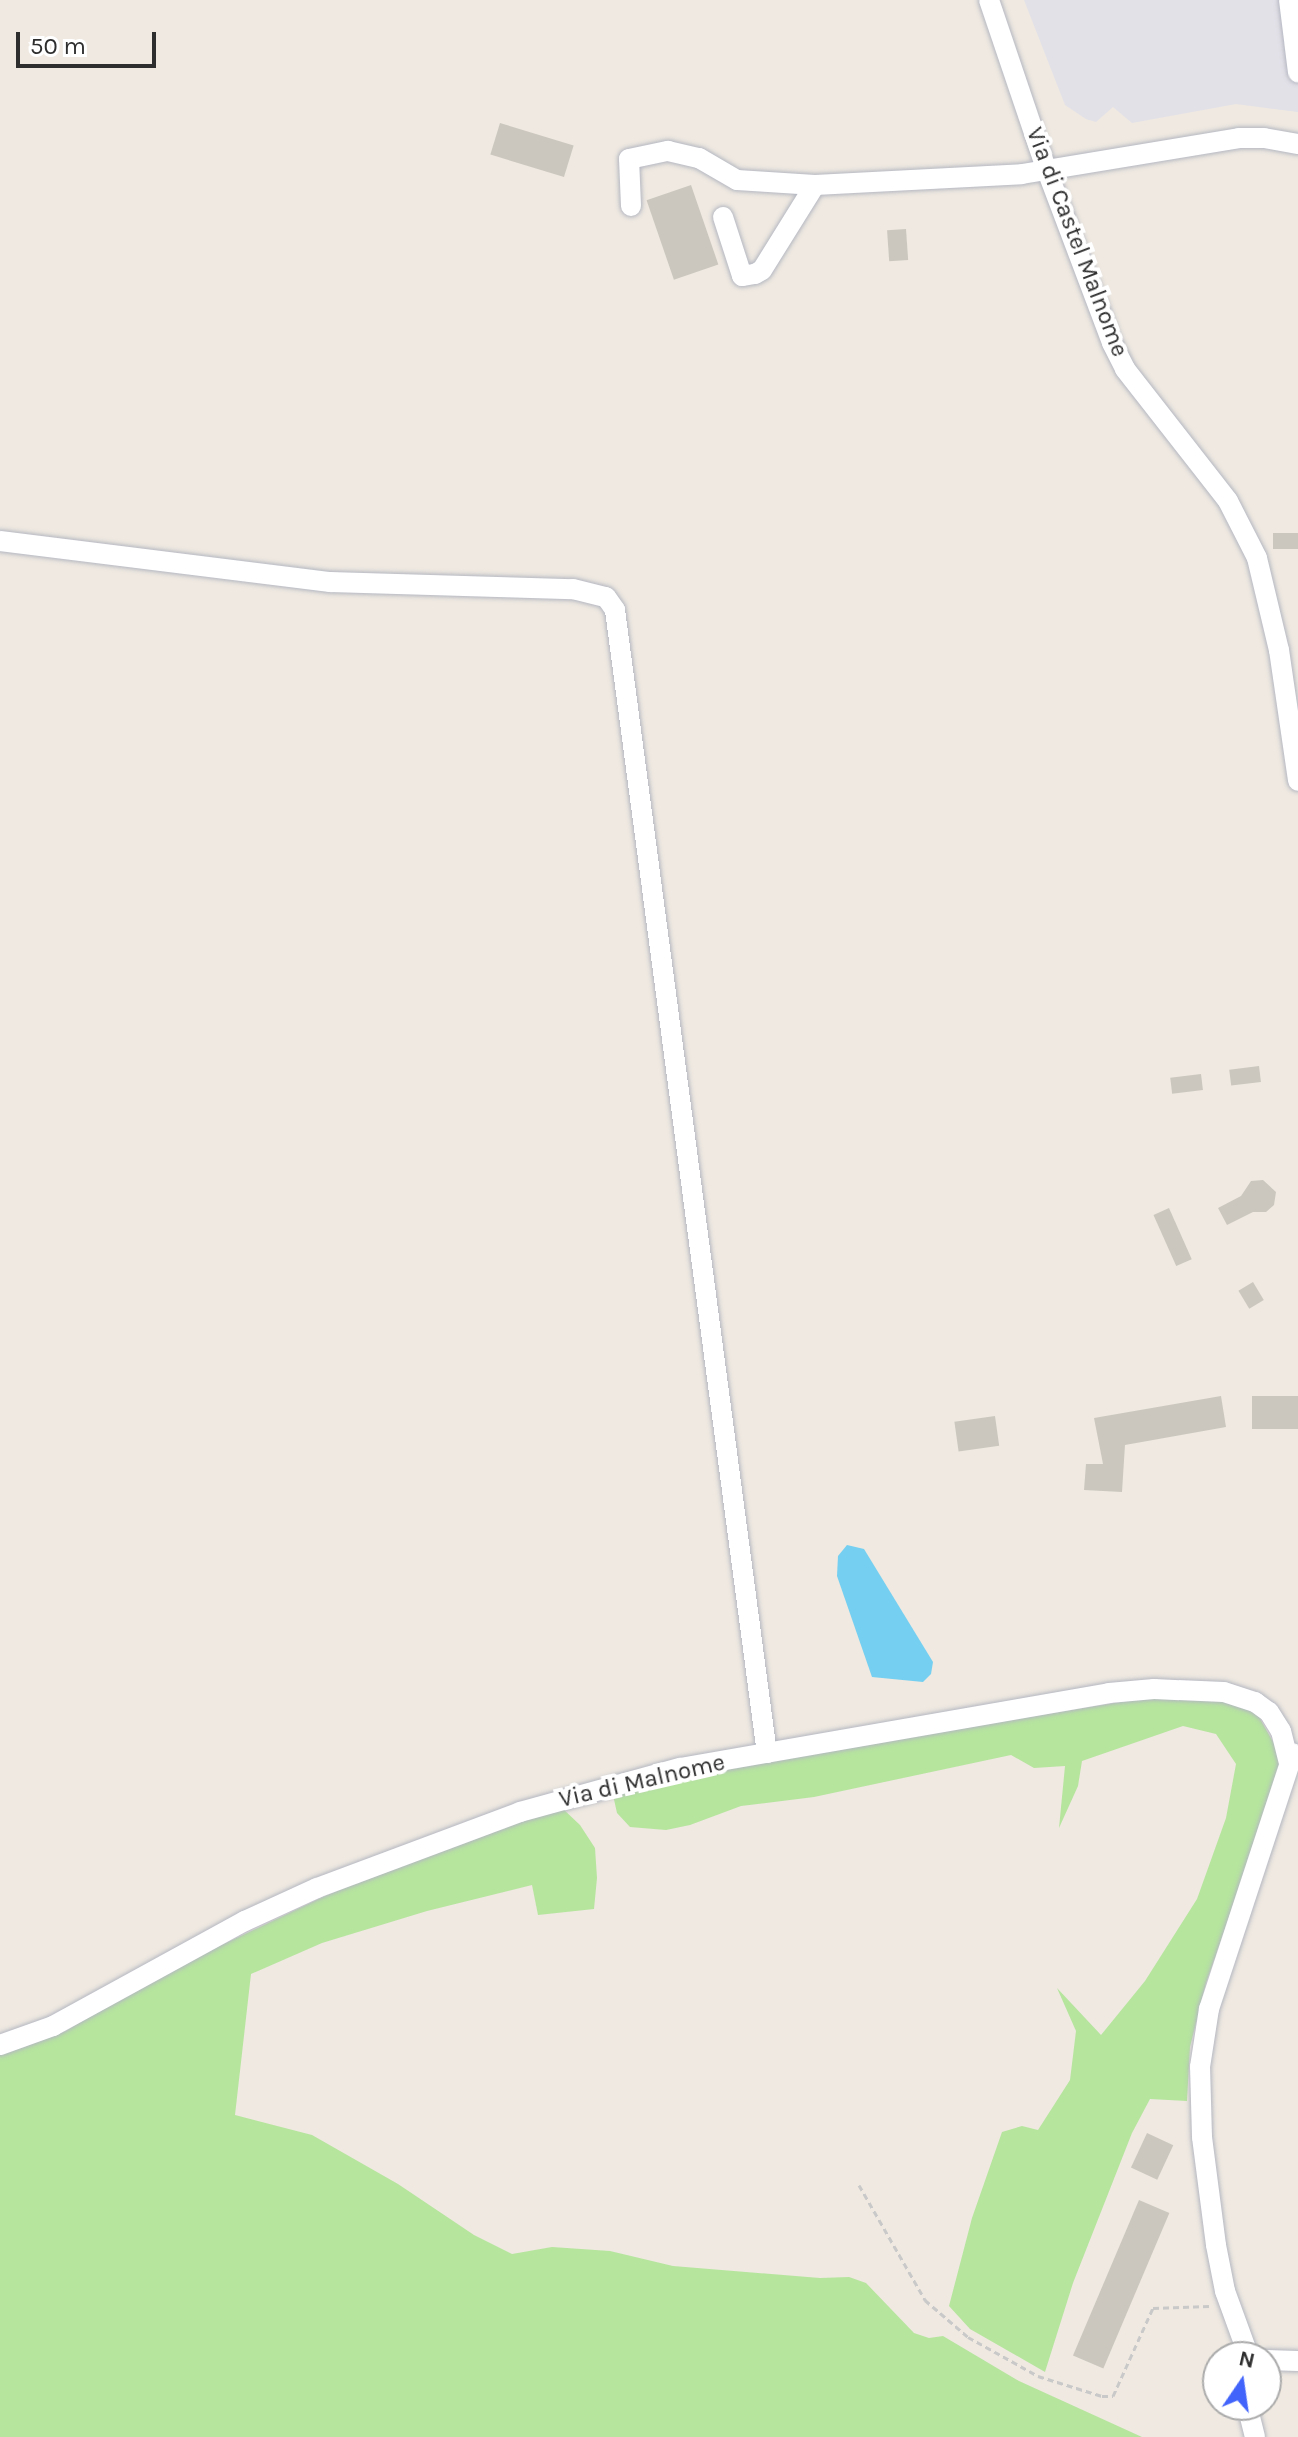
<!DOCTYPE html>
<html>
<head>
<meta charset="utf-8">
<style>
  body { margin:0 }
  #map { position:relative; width:1298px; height:2437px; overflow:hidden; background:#efe9e1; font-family:Karla,sans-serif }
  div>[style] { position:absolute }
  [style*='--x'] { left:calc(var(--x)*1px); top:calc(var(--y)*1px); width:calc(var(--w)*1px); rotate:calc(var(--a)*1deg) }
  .industrial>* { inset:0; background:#e3e1e8 }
  .green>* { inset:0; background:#b6e59e }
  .water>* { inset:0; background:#75cff0 }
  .building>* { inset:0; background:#cbc7bf; transform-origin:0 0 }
  .path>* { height:3px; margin-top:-1.5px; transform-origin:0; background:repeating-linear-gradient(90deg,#c9c9c9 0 6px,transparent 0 10px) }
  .roads { filter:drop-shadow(0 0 2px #b4b7c1) drop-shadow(0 0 2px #b4b7c1) }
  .minor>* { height:20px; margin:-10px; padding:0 10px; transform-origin:10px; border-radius:10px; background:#fff }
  span { translate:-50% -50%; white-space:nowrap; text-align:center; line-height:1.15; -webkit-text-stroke:8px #fff; paint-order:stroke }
  .street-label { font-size:24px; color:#2e2e2e }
  .north { position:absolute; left:1202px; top:2341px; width:80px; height:80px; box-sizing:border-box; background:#fff; border:2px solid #ababab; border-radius:50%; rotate:13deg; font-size:22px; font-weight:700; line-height:32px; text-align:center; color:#2e2e2e }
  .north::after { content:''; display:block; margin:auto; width:28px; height:36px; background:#4264fb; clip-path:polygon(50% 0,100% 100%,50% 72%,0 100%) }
  .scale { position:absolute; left:16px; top:32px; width:140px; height:36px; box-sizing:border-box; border:4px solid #2e2e2e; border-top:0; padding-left:10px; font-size:24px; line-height:28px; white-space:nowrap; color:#2e2e2e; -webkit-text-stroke:6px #fff; paint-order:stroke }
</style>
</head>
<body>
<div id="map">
  <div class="industrial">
    <i style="clip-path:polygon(1024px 0,1298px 0,1298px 112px,1236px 104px,1132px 123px,1113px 107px,1096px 122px,1086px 119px,1065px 105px)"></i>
  </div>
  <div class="green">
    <i style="clip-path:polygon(1158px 1696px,1236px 1701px,1259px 1717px,1276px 1747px,1281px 1769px,1206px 1983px,1190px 2047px,1187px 2101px,1150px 2099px,1132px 2133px,1073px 2283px,1045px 2372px,970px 2329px,949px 2306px,972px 2218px,1002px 2132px,1022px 2126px,1038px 2130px,1070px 2080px,1076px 2031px,1057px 1988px,1101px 2035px,1145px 1981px,1197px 1899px,1226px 1818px,1236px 1764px,1216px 1734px,1183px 1726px,1082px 1761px,1078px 1786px,1059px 1828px,1065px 1766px,1034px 1768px,1011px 1755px,814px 1797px,741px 1806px,690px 1825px,666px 1830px,630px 1827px,617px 1813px,613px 1795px,738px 1764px)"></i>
    <i style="clip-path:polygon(561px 1807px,580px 1825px,595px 1848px,597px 1878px,594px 1909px,538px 1915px,532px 1885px,427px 1911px,322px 1943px,251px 1974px,235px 2115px,312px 2135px,398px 2184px,474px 2235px,512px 2254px,552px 2247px,610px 2251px,673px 2266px,820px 2278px,849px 2277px,866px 2283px,914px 2333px,929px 2338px,943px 2336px,1019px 2381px,1142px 2437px,0 2437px,0 2055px,66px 2031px,154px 1977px,323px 1897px,399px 1864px)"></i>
  </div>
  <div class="water">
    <i style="clip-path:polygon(847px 1545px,864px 1549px,933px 1662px,931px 1674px,923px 1682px,872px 1677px,837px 1576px,838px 1556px)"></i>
  </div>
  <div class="building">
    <i style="left:500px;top:123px;width:77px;height:33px;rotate:17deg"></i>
    <i style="left:691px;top:185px;width:84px;height:47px;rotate:71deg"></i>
    <i style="left:906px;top:229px;width:31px;height:19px;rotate:86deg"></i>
    <i style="left:1273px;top:533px;width:25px;height:16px"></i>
    <i style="left:1259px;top:1066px;width:16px;height:30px;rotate:83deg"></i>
    <i style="left:1201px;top:1074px;width:16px;height:31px;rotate:83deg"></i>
    <i style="clip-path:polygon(1263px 1180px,1276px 1192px,1274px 1205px,1266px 1212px,1253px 1212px,1227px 1225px,1218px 1208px,1241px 1196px,1251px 1181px)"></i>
    <i style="left:1169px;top:1208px;width:56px;height:17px;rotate:66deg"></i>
    <i style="left:1253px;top:1282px;width:21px;height:17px;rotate:59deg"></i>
    <i style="clip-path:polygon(1221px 1396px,1226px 1427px,1125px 1445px,1122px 1492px,1084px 1490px,1086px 1464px,1103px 1464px,1094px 1418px)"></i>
    <i style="left:1298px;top:1396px;width:33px;height:46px;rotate:90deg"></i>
    <i style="left:995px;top:1416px;width:30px;height:41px;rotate:82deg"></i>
    <i style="left:1147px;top:2133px;width:29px;height:38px;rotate:25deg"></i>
    <i style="left:1139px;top:2200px;width:33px;height:169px;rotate:23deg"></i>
  </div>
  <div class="path">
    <i style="--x:859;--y:2185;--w:133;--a:60.1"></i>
    <i style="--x:925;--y:2300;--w:57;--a:40.7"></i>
    <i style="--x:968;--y:2337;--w:80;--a:29.1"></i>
    <i style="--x:1038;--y:2376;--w:67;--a:17.4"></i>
    <i style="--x:1102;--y:2396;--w:11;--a:0"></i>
    <i style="--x:1113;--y:2396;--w:97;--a:-65.6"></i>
    <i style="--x:1153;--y:2308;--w:56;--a:-2"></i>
  </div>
  <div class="roads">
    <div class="minor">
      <i style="--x:989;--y:0;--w:177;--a:71.3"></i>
      <i style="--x:1046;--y:168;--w:187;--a:69.3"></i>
      <i style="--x:1112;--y:343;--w:29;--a:63"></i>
      <i style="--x:1125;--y:369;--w:167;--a:52"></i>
      <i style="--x:1228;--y:501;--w:64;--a:63"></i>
      <i style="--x:1257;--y:558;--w:95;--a:76.6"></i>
      <i style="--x:1279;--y:650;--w:132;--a:81.7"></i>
      <i style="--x:1289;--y:0;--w:73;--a:82.9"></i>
      <i style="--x:631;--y:206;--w:47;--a:-92.4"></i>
      <i style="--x:629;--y:159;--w:40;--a:-12"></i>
      <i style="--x:668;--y:151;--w:32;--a:13"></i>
      <i style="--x:699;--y:158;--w:44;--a:30.1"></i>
      <i style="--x:737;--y:180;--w:78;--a:3.7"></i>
      <i style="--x:815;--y:185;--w:207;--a:-3"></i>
      <i style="--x:1022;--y:174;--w:220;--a:-9.4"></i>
      <i style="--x:1239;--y:138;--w:25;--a:0"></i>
      <i style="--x:1264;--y:138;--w:35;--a:10"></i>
      <i style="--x:723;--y:217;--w:62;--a:72.1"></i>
      <i style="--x:742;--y:276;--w:13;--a:-9"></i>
      <i style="--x:755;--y:274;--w:8;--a:-30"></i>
      <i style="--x:762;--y:270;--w:100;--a:-58.1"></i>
      <i style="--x:0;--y:541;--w:333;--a:7.1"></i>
      <i style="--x:330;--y:582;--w:243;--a:1.7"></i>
      <i style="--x:573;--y:589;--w:34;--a:14"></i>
      <i style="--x:606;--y:597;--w:16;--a:55"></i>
      <i style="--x:615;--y:610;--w:1153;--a:82.43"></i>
      <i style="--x:0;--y:2045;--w:56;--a:-19.7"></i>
      <i style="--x:53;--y:2026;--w:219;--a:-28.7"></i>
      <i style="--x:245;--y:1921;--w:79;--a:-24.6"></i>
      <i style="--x:317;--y:1888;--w:217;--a:-20.5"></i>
      <i style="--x:520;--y:1812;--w:166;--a:-15.4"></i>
      <i style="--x:680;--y:1768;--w:436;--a:-9.9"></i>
      <i style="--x:1109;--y:1693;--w:45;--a:-5.1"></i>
      <i style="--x:1154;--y:1689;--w:70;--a:2.5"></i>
      <i style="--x:1224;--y:1692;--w:33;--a:18"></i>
      <i style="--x:1255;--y:1702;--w:17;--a:36"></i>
      <i style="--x:1269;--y:1712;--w:22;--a:58"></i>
      <i style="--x:1281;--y:1731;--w:34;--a:76"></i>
      <i style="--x:1249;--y:2357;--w:70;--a:-110"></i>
      <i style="--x:1225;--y:2291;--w:47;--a:-101.1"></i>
      <i style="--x:1216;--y:2245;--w:109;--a:-97.4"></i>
      <i style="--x:1202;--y:2137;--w:70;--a:-91.6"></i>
      <i style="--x:1200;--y:2067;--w:59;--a:-81.2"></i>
      <i style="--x:1209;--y:2009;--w:269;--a:-71.8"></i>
      <i style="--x:1266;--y:2360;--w:32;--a:2"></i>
      <i style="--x:1247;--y:2405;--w:33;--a:76"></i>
    </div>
  </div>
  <div class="street-label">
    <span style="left:1077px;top:242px;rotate:69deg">Via di Castel Malnome</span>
    <span style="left:642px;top:1781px;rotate:-13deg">Via di Malnome</span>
  </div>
  <div class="north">N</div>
  <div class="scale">50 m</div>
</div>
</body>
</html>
